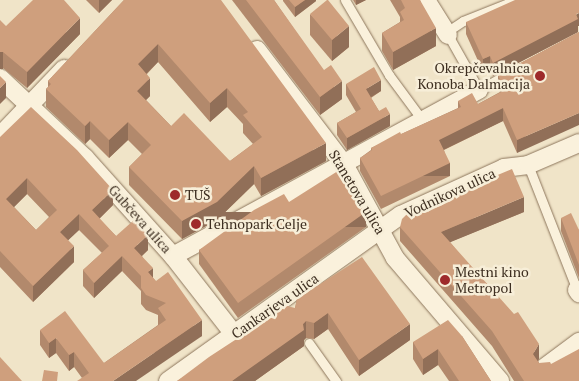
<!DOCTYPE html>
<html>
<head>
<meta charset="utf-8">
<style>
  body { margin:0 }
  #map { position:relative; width:579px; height:381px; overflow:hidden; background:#f0e4c8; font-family:"PT Serif",serif }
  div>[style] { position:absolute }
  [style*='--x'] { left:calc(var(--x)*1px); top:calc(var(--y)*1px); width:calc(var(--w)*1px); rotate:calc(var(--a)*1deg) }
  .roads { filter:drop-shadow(0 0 1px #8d765c) drop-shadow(0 0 1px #8d765c) }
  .lane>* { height:9px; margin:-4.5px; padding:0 4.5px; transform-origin:4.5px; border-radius:4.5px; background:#faf1dc }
  .street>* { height:18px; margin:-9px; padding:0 9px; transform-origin:9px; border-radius:9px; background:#faf1dc }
  .wall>* { inset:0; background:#b2896c }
  .shaded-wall>* { inset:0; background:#916f58; transform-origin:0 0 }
  .building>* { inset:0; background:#cf9f7d }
  .dots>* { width:14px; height:14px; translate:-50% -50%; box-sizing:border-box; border:2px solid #f7eed8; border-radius:50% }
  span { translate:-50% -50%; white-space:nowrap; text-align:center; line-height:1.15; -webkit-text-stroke:5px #f7eed8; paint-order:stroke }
  .poi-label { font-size:14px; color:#3d2e20 }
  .right { translate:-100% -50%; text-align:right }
  .left { translate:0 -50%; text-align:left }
  .street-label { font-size:14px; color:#3d2e20 }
</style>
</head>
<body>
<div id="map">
  <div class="roads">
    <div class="lane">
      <i style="--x:345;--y:0;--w:87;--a:59.6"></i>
      <i style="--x:389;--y:75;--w:57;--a:53.5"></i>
      <i style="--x:507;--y:74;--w:32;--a:150"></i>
      <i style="--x:479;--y:90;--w:63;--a:-119.4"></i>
      <i style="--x:448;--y:35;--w:7;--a:-63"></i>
      <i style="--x:451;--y:29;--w:14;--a:-34"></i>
      <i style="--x:463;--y:21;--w:57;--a:-21.6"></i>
      <i style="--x:528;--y:165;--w:134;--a:68.6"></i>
      <i style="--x:309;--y:343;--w:47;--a:54.6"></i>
    </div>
    <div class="street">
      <i style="--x:426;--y:0;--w:41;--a:57.8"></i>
      <i style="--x:257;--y:50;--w:143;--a:52.7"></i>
      <i style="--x:344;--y:164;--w:107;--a:61.5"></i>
      <i style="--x:395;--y:258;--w:162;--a:49.5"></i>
      <i style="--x:0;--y:78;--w:117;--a:43.3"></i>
      <i style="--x:85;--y:158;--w:132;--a:48.1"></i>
      <i style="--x:173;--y:256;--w:99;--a:52"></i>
      <i style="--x:0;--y:136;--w:93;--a:-46.3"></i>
      <i style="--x:173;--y:256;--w:348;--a:-28.5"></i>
      <i style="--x:577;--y:290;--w:4;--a:56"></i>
      <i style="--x:544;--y:368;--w:44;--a:-36.6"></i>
      <i style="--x:168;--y:381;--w:286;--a:-35.5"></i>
      <i style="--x:401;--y:215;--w:113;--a:-24.5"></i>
      <i style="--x:504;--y:168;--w:24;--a:-7"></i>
      <i style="--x:528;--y:165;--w:56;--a:-23.3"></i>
    </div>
  </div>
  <div class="wall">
    <i style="clip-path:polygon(86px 0,112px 0,99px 13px)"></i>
    <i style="clip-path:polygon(evenodd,124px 0,326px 161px,261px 196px,254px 184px,217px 220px,182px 239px,129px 185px,129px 167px,142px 154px,128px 140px,109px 158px,90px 139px,85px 144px,46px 107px,46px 89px,48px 87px,48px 81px,124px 0,158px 62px,210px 122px,227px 107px,243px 124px,243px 133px,253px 144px,230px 161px,171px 126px,146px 100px,150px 96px,147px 74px,158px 62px)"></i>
    <i style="clip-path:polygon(232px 0,274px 0,342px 99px,320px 115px)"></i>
    <i style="clip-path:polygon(283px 0,316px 0,316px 1px,295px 17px,283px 1px)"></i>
    <i style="clip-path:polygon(353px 0,366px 0,356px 5px)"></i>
    <i style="clip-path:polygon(390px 0,420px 0,436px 46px,393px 70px,382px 51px,382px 33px,400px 22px,400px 17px)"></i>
    <i style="clip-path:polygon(310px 14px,349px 47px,332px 61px,310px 35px)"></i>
    <i style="clip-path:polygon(466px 22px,578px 26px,578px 32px,493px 76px,490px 69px,483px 72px,466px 34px)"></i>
    <i style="clip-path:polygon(6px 26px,80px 34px,27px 88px,3px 68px,0 69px)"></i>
    <i style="clip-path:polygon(579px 32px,517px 153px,503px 121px,444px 150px,450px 176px,381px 209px,360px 171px,360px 158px,371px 150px,371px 148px,458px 108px,458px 101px,478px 104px,500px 92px,498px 87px,498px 75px)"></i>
    <i style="clip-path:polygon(346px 84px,381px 91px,371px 98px,379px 111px,390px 126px,347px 150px,337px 135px,337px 123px,356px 112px,346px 95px)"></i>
    <i style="clip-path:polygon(evenodd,0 137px,113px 205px,99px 219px,116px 236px,148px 250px,142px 256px,153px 278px,202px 336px,82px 378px,74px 367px,69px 371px,56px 353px,49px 358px,40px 345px,40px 330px,104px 363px,158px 325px,158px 315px,146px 310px,141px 304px,141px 291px,122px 271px,94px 298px,83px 286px,83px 270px,102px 253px,79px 230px,68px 240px,74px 262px,33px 302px,0 267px,0 137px,27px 194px,49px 217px,36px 230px,14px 207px,27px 194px)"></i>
    <i style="clip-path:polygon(289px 202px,366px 227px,238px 318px,199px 264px,199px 250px)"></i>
    <i style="clip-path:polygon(524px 212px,450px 242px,539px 359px,538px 360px,539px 363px,551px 364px,579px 381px,514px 381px,492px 346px,400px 241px,400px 227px)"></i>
    <i style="clip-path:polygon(561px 218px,579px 230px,579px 278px,561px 231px)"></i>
    <i style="clip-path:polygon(297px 299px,410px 340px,359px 376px,328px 329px,314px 339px,306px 338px,304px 340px,304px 346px,255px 381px,177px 381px,295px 308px)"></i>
    <i style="clip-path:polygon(462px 336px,491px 381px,449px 381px,438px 365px,423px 375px,413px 359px,413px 342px)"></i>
  </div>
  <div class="shaded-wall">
    <i style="clip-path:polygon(99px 0,112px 0,99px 13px)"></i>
    <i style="clip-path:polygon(305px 0,316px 0,316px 1px,295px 17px,295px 7px)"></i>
    <i style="clip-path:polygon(356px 0,366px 0,356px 5px)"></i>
    <i style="clip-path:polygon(579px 13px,579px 26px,578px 26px,578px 32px,493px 76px,493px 63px)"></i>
    <i style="clip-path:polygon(80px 18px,80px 34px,27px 88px,27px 72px)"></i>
    <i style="clip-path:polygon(349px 26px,349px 47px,332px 61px,332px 40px)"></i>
    <i style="clip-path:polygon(436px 28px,436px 46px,393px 70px,393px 52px)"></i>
    <i style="clip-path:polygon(158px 44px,158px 62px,138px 82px,138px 64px)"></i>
    <i style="left:0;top:52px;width:3px;height:17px"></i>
    <i style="clip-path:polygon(490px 56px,490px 69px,483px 72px,483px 59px)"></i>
    <i style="clip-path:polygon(150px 78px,150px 96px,137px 109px,137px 91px)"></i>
    <i style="clip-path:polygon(381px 80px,381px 91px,366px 100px,366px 89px)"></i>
    <i style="clip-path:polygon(342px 81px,342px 99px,320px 115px,320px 97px)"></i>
    <i style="clip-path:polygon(6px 82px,6px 98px,0 104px,0 88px)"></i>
    <i style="clip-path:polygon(227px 88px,227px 107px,210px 122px,210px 103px)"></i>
    <i style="clip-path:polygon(503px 108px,503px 121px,439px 152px,439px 140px)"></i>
    <i style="clip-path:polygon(579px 113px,579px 125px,517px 153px,517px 140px)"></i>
    <i style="clip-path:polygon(390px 114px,390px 126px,347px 150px,347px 138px)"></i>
    <i style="clip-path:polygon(90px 121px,90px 139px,85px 144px,85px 126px)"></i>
    <i style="clip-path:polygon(128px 122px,128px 140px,109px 158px,109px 140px)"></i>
    <i style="clip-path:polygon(326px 143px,326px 161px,261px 196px,261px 178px)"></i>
    <i style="left:450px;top:163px;width:13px;height:76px;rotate:90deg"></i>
    <i style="clip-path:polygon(254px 166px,254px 184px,217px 220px,182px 239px,182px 221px)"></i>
    <i style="clip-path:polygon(27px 178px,27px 194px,6px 215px,6px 199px)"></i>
    <i style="clip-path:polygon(113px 190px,113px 205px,92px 226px,92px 210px)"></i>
    <i style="clip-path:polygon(524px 197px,524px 212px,441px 246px,441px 232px)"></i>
    <i style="left:366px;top:212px;width:15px;height:157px;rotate:90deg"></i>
    <i style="clip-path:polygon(79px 214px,79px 230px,60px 248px,60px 232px)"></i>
    <i style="clip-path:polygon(148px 235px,148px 250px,134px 263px,134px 248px)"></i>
    <i style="clip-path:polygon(74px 246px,74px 262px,33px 302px,33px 286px)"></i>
    <i style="clip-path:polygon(122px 256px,122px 271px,94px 298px,94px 283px)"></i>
    <i style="clip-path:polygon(153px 268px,153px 283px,148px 272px)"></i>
    <i style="clip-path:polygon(328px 313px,328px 329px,314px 339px,314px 323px)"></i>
    <i style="clip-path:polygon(202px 320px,202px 336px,136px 381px,113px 381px)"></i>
    <i style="clip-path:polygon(306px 321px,306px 338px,304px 340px,304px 346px,255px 381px,232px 381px,303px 324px)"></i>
    <i style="clip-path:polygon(410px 324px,410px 340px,359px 376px,359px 360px)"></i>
    <i style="clip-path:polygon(56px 338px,56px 353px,49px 358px,49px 343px)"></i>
    <i style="clip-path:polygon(539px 344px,539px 359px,533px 369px,533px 354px)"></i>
    <i style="clip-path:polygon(438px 349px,438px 365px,423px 375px,423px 359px)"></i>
    <i style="clip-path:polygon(74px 352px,74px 367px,69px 371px,69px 355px)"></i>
  </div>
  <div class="building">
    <i style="clip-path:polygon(33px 0,64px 0,80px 18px,27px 72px,3px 52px,0 52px,0 20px,6px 26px)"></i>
    <i style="clip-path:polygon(evenodd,124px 0,221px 0,326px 143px,261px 178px,254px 166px,217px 202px,182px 221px,129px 167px,151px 145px,128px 122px,109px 140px,90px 121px,85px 126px,46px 89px,51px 84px,48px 81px,124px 0,158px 44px,210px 103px,227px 88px,248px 112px,243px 115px,262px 137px,230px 161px,184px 113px,171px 126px,137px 91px,150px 78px,138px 64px,158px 44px)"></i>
    <i style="clip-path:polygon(246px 0,274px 0,324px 70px,331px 65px,342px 81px,320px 97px)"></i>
    <i style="clip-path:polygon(289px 0,305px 0,295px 7px)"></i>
    <i style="clip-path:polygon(327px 0,328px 0,349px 26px,332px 40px,310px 14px)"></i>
    <i style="clip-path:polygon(401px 0,420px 0,436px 28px,393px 52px,382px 33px,404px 20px,400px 12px,405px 8px)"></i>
    <i style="clip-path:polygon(515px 0,579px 0,579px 13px,576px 14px,578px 19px,493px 63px,490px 56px,483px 59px,466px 22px)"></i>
    <i style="clip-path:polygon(579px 32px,579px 113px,517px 140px,503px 108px,439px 140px,450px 163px,381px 196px,360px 158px,372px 150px,371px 148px,400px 132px,401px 134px,461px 107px,458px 101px,472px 93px,478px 104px,505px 90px,498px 75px)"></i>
    <i style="clip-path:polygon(374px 67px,381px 80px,366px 89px,379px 111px,386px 107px,390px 114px,347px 138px,337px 123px,361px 109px,346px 84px)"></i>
    <i style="clip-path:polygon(0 76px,6px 82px,0 88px)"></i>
    <i style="clip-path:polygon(evenodd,31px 107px,77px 150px,113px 190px,92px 210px,116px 236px,134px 220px,148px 235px,134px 248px,153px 268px,148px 272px,156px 281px,168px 272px,202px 320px,113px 381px,77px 381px,89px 373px,74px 352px,69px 355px,56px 338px,49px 343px,40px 330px,65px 311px,104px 363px,166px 320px,158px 308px,166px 303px,146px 295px,141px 288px,141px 276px,122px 256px,94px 283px,83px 270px,109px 246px,79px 214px,60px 232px,74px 246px,33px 286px,0 251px,0 137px,31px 107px,27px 178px,57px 210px,36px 230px,6px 199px,27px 178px)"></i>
    <i style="clip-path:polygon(341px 169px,366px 212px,238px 303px,199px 250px,254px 210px,284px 194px,289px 202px)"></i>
    <i style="clip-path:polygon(512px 169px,524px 197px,441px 232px,514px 314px,518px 312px,539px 344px,533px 354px,539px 363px,550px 362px,551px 364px,579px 349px,579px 381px,524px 381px,492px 331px,400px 227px,402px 219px,409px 212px)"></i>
    <i style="clip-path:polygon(571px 213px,579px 230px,579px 265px,561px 218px)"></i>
    <i style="clip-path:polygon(362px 257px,410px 324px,359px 360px,328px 313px,314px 323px,306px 321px,303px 324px,304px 330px,232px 381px,177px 381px,209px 357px,287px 306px,295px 308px,297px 299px)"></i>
    <i style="clip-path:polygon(448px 320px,462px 336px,491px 381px,459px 381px,438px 349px,423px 359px,413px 342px)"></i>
    <i style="clip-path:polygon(0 357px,22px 381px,0 381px)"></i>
    <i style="clip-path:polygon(44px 370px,58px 372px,57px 381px,42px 381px)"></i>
  </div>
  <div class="dots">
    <i style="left:540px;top:76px;background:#9e2a2b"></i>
    <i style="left:175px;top:195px;background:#9e2a2b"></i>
    <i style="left:196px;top:224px;background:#9e2a2b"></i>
    <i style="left:445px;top:280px;background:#9e2a2b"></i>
  </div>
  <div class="poi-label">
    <span class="right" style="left:530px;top:76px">Okrepčevalnica<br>Konoba Dalmacija</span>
    <span class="left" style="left:185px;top:195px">TUŠ</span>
    <span class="left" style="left:206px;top:224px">Tehnopark Celje</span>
    <span class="left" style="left:455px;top:280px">Mestni kino<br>Metropol</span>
  </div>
  <div class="street-label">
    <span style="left:357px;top:192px;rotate:59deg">Stanetova ulica</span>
    <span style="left:450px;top:193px;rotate:-25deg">Vodnikova ulica</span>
    <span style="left:140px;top:219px;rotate:48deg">Gubčeva ulica</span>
    <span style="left:275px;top:306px;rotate:-35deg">Cankarjeva ulica</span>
  </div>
</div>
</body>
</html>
